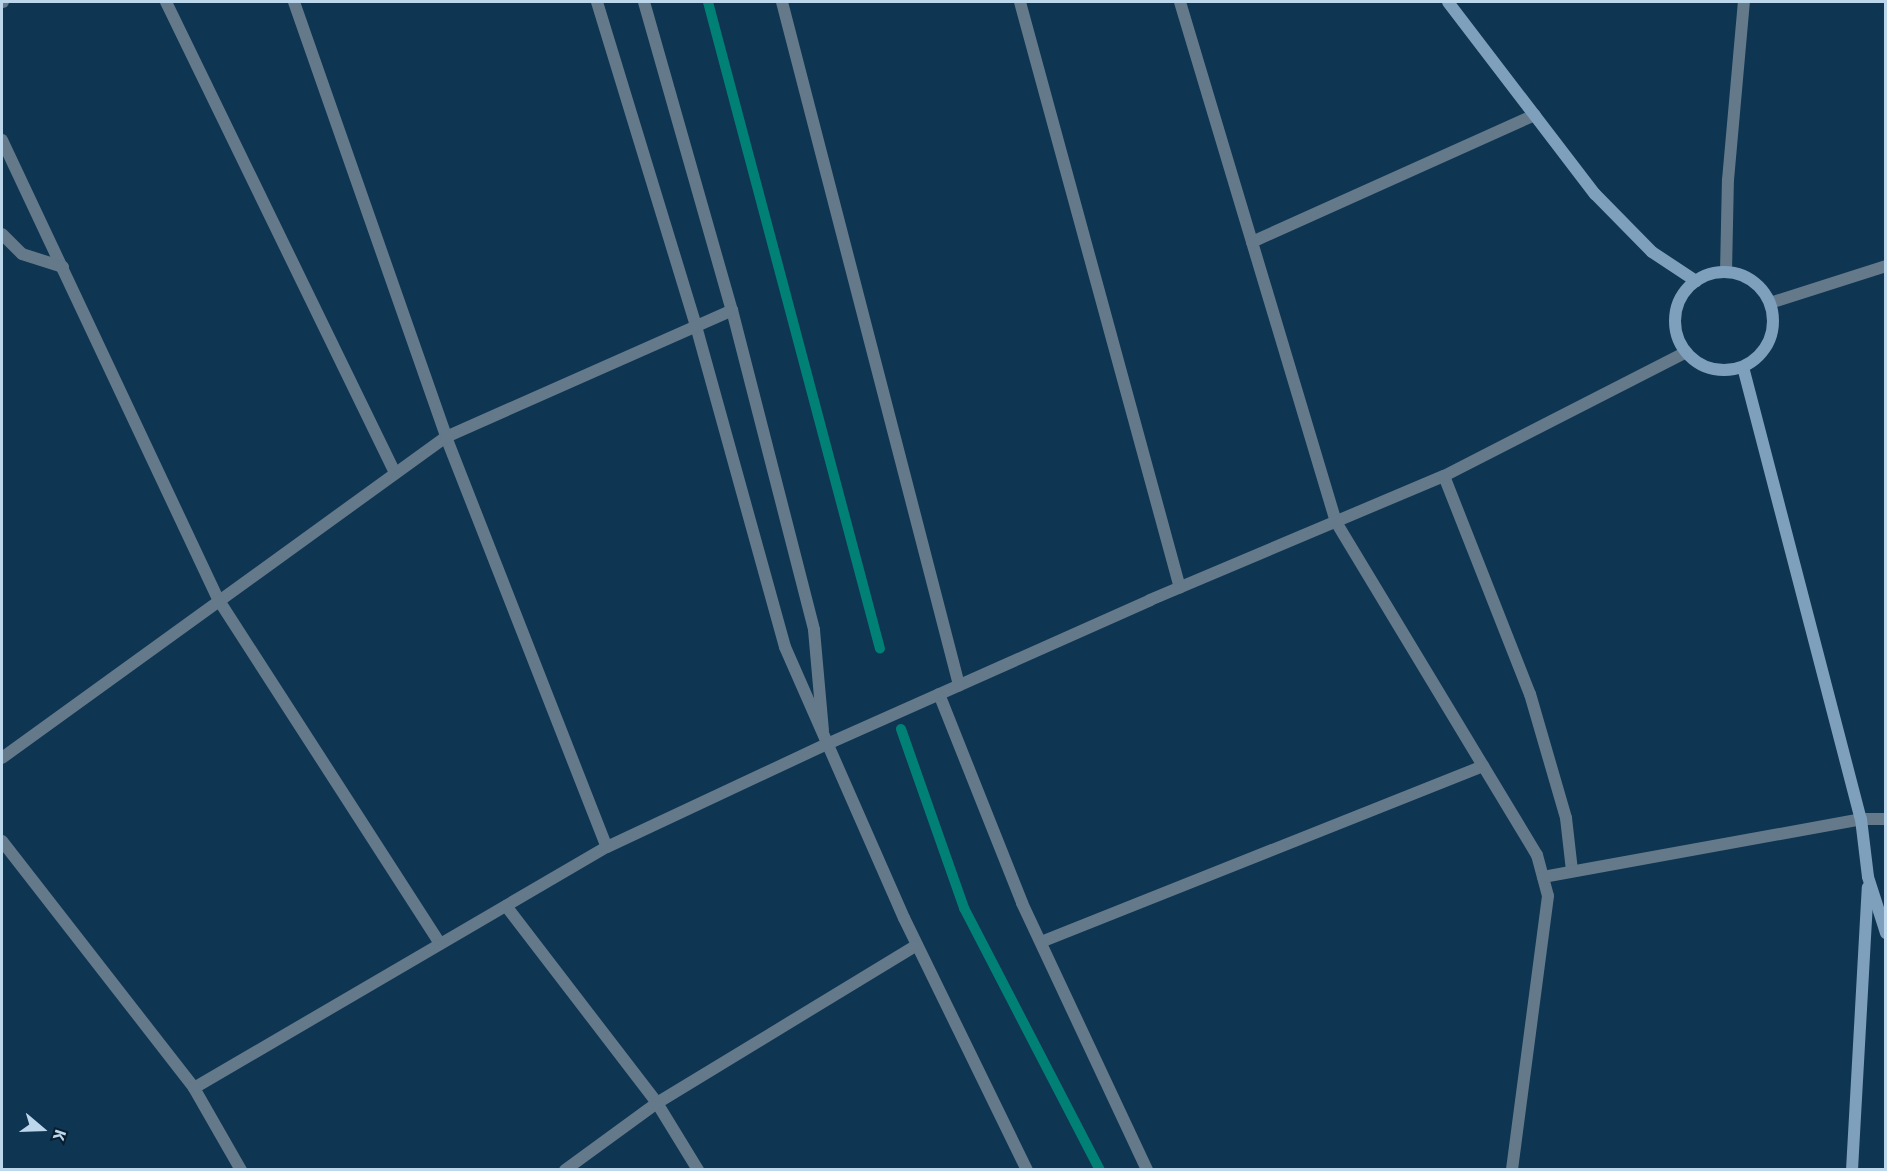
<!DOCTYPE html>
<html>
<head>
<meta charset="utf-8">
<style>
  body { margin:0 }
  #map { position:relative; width:1887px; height:1171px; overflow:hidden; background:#0e3551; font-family:"Fira Sans",sans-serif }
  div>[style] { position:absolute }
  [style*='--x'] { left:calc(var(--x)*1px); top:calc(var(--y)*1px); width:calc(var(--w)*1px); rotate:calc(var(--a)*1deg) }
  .stream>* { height:10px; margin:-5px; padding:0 5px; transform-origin:5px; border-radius:5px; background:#018175 }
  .lane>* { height:12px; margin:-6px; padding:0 6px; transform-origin:6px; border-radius:6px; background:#64798a }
  .street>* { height:12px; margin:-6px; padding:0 6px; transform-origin:6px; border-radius:6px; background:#64798a }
  .secondary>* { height:12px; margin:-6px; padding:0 6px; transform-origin:6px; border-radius:6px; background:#7ea0bc }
  .secondary>.ring { margin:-6px; padding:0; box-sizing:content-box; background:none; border:12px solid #7ea0bc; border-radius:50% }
  span { translate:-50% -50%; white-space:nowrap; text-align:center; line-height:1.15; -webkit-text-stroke:5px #071c2c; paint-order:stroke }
  .frame { position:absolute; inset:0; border:3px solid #bcd6ec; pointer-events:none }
  .north { position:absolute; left:12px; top:1099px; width:60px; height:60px; -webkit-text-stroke:4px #071c2c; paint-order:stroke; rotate:109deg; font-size:16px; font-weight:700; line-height:24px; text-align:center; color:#bcd6ec }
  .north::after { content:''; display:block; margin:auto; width:21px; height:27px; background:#bcd6ec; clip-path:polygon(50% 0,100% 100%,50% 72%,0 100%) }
</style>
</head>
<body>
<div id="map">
  <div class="stream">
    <i style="--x:708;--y:2;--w:669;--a:75.11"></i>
    <i style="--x:901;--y:729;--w:190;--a:70.6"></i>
    <i style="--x:964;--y:908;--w:295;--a:62.6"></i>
  </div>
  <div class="lane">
    <i style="--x:166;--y:2;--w:524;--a:64.07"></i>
    <i style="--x:1444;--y:476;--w:234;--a:68.5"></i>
    <i style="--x:1530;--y:694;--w:129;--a:73.8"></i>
    <i style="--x:1566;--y:818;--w:53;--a:83.5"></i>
  </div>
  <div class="street">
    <i style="--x:2;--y:2;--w:1;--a:0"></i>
    <i style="--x:294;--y:2;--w:461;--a:70.7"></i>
    <i style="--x:446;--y:437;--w:440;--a:68.6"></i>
    <i style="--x:597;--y:2;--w:339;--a:73"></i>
    <i style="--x:696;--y:326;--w:333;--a:74.5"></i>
    <i style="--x:785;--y:647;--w:296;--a:66.3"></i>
    <i style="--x:904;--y:918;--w:280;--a:64"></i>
    <i style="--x:644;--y:2;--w:320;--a:74.1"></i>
    <i style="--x:732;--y:310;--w:330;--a:75.6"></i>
    <i style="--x:814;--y:630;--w:101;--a:84.9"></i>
    <i style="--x:782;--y:2;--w:706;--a:75.47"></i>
    <i style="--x:1020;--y:2;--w:607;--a:74.73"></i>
    <i style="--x:1180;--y:2;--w:543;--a:73.3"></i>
    <i style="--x:1336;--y:522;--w:389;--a:58.9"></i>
    <i style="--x:1537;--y:855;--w:42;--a:75"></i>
    <i style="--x:1548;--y:896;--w:276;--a:97.5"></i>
    <i style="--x:2;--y:140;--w:507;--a:64.8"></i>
    <i style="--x:218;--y:599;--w:410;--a:57.2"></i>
    <i style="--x:2;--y:234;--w:28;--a:45"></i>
    <i style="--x:22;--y:254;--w:43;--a:17.6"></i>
    <i style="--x:1252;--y:242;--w:310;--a:-24.2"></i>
    <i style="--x:1726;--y:272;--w:92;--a:-88.8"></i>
    <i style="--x:1728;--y:180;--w:179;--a:-84.9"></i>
    <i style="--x:1770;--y:303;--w:122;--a:-17.7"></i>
    <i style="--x:939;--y:694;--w:225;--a:68.3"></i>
    <i style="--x:1022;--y:903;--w:295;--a:64.9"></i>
    <i style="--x:2;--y:758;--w:548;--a:-35.87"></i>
    <i style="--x:446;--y:437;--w:313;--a:-23.9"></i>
    <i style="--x:2;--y:841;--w:313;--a:52.1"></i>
    <i style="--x:194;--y:1088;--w:95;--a:60.2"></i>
    <i style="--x:1543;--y:877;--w:323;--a:-10.3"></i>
    <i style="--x:1861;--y:819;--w:25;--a:0"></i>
    <i style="--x:506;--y:906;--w:248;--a:52.5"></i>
    <i style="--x:657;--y:1103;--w:79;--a:58.5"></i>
    <i style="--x:1041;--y:942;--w:476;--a:-21.7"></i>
    <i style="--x:194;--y:1088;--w:478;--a:-30.3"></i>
    <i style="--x:607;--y:847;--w:241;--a:-25.1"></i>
    <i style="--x:825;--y:745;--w:356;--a:-24"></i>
    <i style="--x:1150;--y:600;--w:319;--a:-22.9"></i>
    <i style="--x:1444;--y:476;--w:272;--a:-27.1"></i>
    <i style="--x:565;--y:1170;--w:114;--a:-36.1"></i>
    <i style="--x:657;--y:1103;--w:304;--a:-31.3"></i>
  </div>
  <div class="secondary">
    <i style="--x:1448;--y:2;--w:242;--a:52.6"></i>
    <i style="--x:1595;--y:194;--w:81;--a:45.5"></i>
    <i style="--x:1652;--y:252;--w:53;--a:33.4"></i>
    <i class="ring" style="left:1675px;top:272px;width:86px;height:86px"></i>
    <i style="--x:1743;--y:367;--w:467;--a:75.4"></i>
    <i style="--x:1861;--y:819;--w:58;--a:83.1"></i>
    <i style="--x:1868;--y:877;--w:59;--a:72.2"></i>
    <i style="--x:1852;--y:1170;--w:283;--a:-86.8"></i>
  </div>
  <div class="frame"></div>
  <div class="north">K</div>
</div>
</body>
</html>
